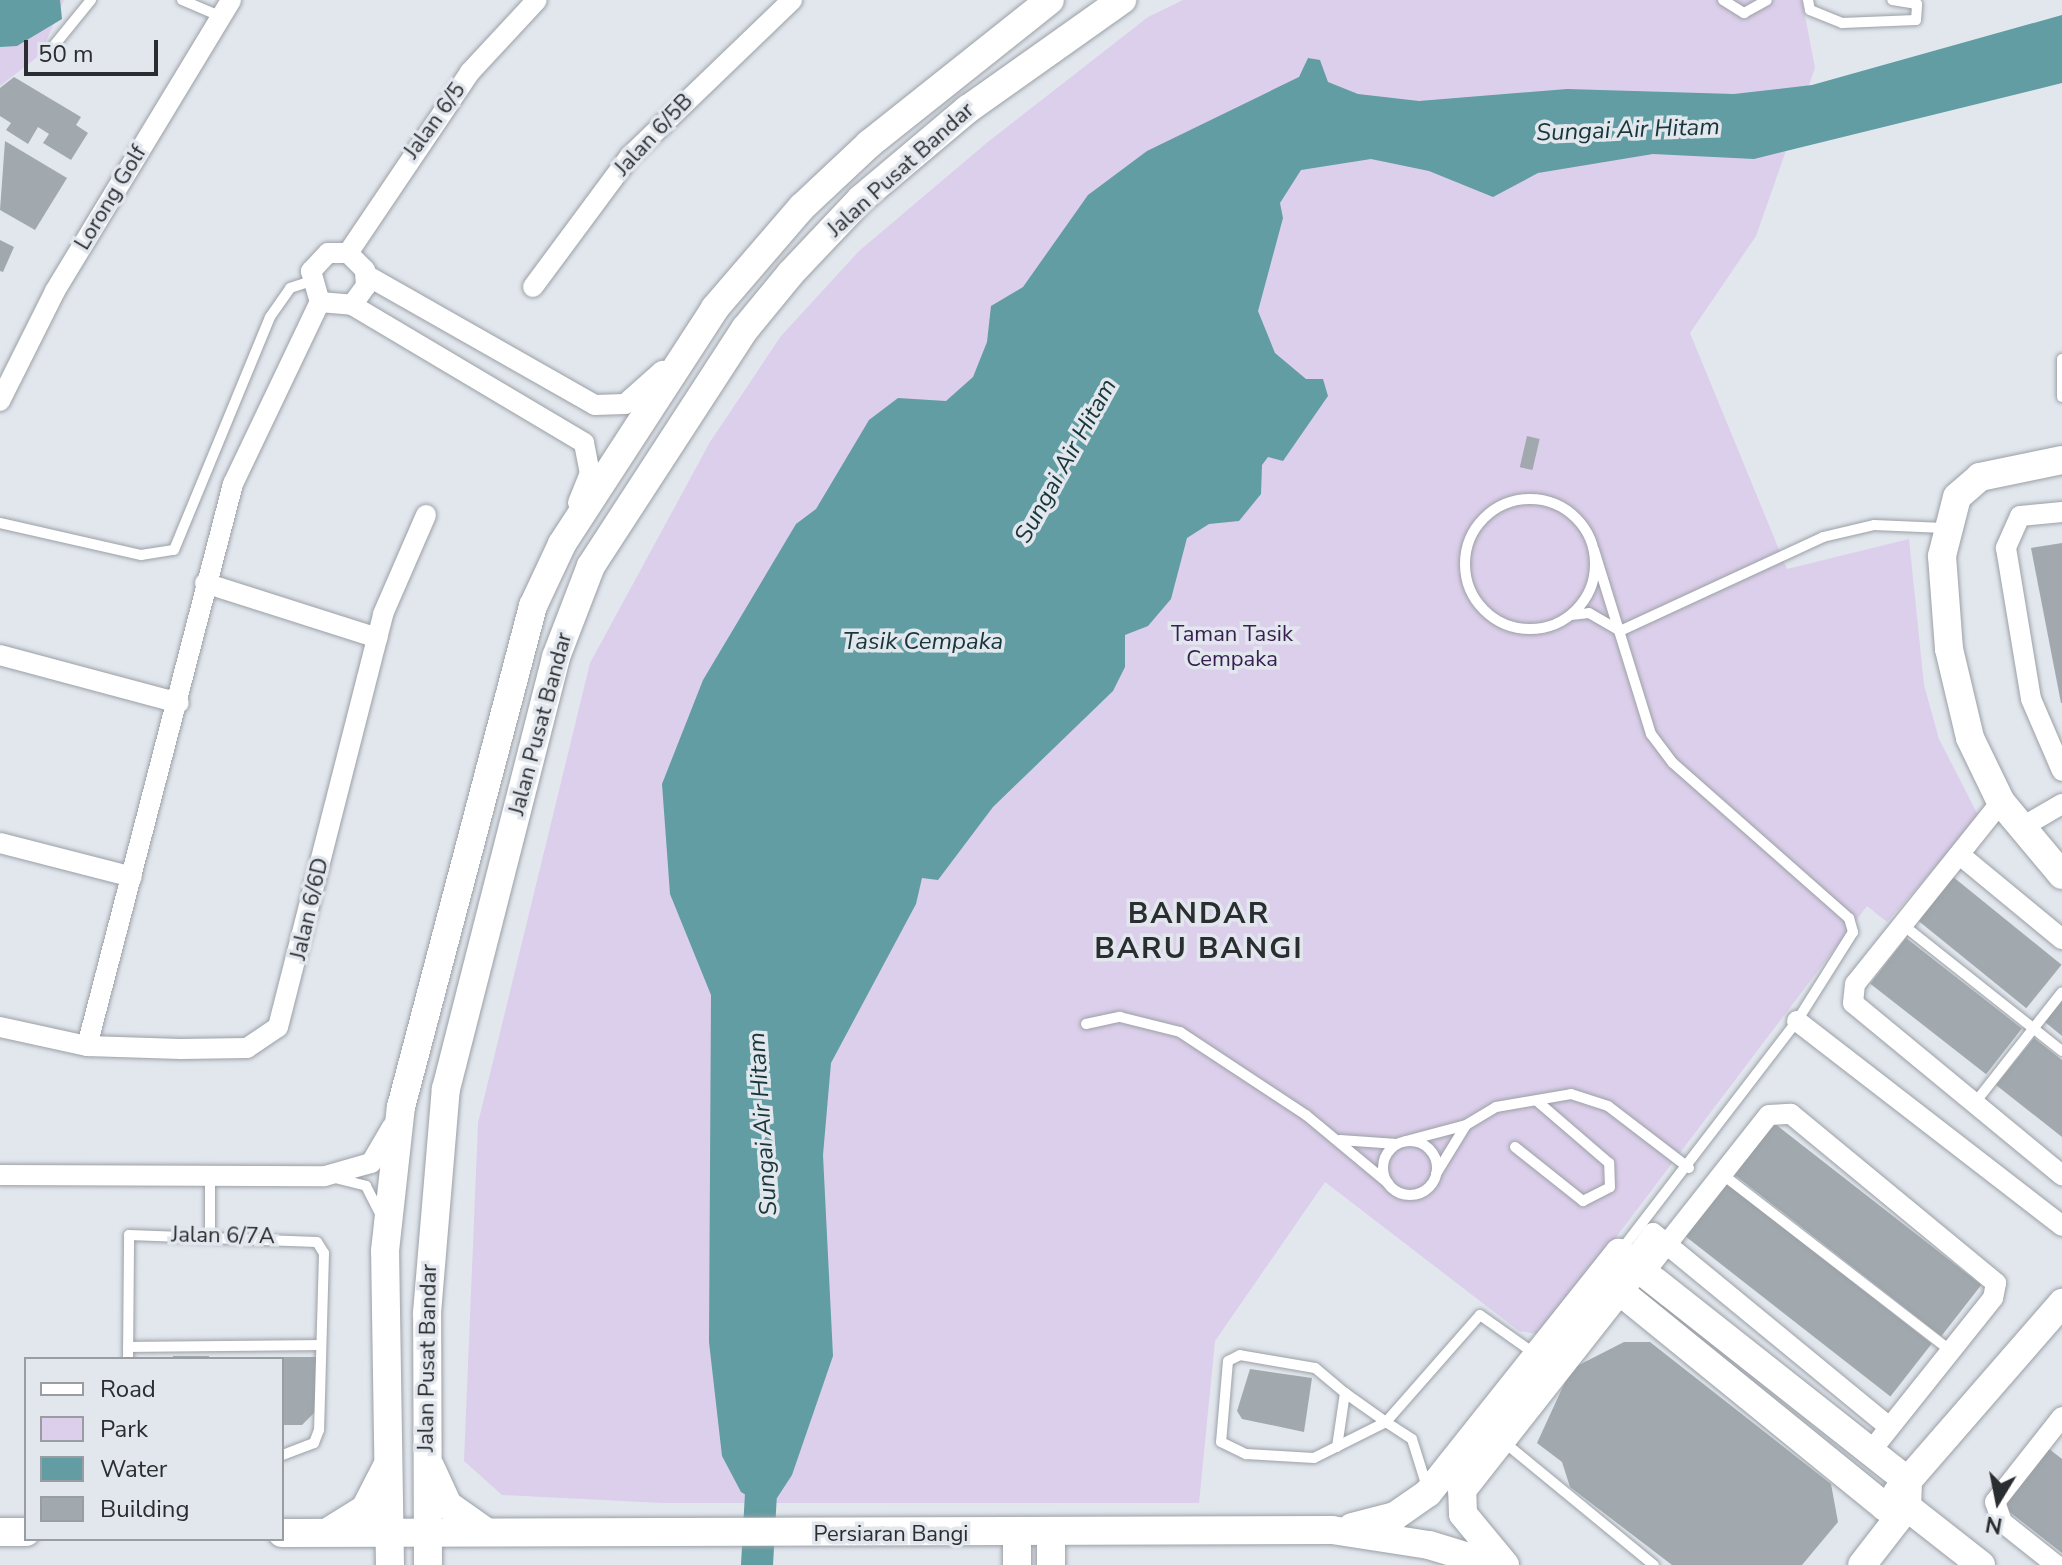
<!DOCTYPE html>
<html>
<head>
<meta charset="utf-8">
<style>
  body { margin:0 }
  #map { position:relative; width:2062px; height:1565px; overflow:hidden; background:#e2e7ee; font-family:"Nunito Sans",sans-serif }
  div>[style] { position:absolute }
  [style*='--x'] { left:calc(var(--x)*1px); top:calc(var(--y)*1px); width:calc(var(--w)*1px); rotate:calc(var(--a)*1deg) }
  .green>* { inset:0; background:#dccfeb }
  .water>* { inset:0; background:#619da3 }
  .river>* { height:32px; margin:-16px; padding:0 16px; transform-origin:16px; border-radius:16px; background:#619da3 }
  .building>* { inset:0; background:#a1a9ae; transform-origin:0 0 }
  .roads { filter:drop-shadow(0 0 2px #9ba0a6) drop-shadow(0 0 2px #9ba0a6) }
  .lane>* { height:10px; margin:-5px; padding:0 5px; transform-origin:5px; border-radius:5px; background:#fff }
  .lane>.ring { margin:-5px; padding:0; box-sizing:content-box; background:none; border:10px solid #fff; border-radius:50% }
  .street>* { height:20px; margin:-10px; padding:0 10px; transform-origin:10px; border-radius:10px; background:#fff }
  .secondary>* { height:28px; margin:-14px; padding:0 14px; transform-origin:14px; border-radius:14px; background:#fff }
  span { translate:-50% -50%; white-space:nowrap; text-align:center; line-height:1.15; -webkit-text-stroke:7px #e2e7ee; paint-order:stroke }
  .street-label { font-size:22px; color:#2b2e30 }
  .park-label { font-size:22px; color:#381d51 }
  .water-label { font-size:24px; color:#173639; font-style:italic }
  .district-label { font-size:30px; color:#2b2e30; font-weight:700; letter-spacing:2px }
  .legend { position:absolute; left:24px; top:1357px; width:260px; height:184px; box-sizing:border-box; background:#e2e7ee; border:2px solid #999da2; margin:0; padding:10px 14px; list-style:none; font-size:24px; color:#2b2e30 }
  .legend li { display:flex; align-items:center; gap:16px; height:40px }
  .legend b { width:40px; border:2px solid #999da2 }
  .north { position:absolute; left:1958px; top:1461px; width:80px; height:80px; -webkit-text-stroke:6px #e2e7ee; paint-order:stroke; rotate:190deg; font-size:22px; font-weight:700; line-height:32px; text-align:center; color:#2b2e30 }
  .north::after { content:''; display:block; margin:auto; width:28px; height:36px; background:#2b2e30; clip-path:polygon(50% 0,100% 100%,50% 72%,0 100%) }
  .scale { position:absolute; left:24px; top:40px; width:134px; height:36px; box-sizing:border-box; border:4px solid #2b2e30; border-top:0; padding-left:10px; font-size:24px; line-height:28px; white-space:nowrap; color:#2b2e30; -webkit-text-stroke:6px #e2e7ee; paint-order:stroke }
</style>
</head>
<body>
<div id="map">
  <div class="green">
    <i style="clip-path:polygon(0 0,64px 0,40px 55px,0 86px)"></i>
    <i style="clip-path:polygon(1183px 0,1802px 0,1815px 68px,1756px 236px,1690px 333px,1787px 569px,1909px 539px,1924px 685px,1939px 739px,1979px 817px,1887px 922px,1867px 906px,1542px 1335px,1519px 1331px,1325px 1182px,1215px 1341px,1199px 1503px,662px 1503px,502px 1495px,464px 1461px,478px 1123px,590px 663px,710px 442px,781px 336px,859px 251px,989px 141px,1148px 17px)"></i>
  </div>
  <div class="water">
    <i style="clip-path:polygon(0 0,60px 0,62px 19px,17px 46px,0 47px)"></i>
    <i style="clip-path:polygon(2062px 15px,2062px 83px,1754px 159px,1653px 154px,1538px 173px,1493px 197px,1429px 171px,1371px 159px,1301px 170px,1280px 203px,1283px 218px,1258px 311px,1275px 353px,1306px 379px,1323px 379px,1328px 396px,1283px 461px,1268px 457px,1262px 465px,1261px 494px,1239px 521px,1209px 524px,1187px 538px,1171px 599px,1148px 626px,1125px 635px,1125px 667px,1113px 691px,993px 807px,938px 880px,922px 878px,916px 904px,831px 1063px,823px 1155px,833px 1356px,792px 1475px,777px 1498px,756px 1501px,741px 1492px,722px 1456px,709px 1342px,711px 995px,670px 894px,662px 784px,703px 680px,796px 524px,816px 509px,869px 420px,898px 398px,946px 401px,973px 377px,987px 342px,991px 306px,1023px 287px,1088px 195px,1147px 151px,1299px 77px,1308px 58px,1320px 60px,1328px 82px,1358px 94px,1419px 101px,1567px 89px,1734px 94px,1812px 85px)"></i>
  </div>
  <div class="river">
    <i style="--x:757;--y:1565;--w:107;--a:-86.8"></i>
  </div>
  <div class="building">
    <i style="clip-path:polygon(14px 77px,81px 117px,76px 125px,88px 133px,71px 160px,43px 143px,49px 134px,38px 127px,28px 144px,6px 130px,11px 123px,0 116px,0 88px)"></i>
    <i style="clip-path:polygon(5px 141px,67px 178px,35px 230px,0 210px)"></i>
    <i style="clip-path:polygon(0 240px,14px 247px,3px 272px,0 271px)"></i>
    <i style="left:1527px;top:436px;width:13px;height:32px;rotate:13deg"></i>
    <i style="clip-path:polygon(2062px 543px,2062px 703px,2061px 703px,2031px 548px)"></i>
    <i style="left:1952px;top:876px;width:141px;height:56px;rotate:39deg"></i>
    <i style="left:1906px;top:938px;width:147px;height:58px;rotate:38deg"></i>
    <i style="clip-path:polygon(2062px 1001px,2062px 1036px,2045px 1022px)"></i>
    <i style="clip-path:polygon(2034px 1038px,2062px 1060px,2062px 1137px,1996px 1085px)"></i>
    <i style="left:1774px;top:1123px;width:263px;height:65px;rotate:38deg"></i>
    <i style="left:1726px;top:1183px;width:261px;height:67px;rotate:38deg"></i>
    <i style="clip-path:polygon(1624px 1342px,1650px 1342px,1831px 1484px,1838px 1522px,1802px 1565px,1672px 1565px,1570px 1487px,1562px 1462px,1537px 1443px,1571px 1369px)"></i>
    <i style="left:173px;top:1356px;width:36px;height:3px"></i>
    <i style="clip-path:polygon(282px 1357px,316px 1357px,316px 1411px,302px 1425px,282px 1425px)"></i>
    <i style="clip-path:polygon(1250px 1369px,1312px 1378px,1304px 1432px,1242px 1419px,1237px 1411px)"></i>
    <i style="clip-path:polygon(2048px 1448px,2062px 1459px,2062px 1553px,2002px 1506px)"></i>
  </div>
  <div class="roads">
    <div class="lane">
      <i style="--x:182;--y:0;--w:43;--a:23"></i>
      <i style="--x:1723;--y:0;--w:25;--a:32"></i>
      <i style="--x:1744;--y:13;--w:26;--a:-29"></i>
      <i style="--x:1808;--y:0;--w:10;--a:79"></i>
      <i style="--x:1810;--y:10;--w:35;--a:22"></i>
      <i style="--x:1842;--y:23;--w:74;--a:-2.3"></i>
      <i style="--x:1916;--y:20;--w:16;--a:-86"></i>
      <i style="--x:1917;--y:4;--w:25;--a:-171"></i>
      <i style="--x:52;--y:48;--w:62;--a:-50.9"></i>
      <i style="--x:2062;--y:359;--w:38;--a:90"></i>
      <i class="ring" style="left:1465px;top:499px;width:120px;height:120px"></i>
      <i style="--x:0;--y:523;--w:145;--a:12.8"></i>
      <i style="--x:141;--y:555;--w:33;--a:-9"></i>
      <i style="--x:174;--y:550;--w:252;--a:-67.6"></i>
      <i style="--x:270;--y:317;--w:35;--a:-55"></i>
      <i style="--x:290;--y:288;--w:20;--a:-18"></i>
      <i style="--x:1594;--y:550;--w:193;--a:72.8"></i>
      <i style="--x:1651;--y:734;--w:36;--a:53"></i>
      <i style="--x:1673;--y:763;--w:235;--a:41.4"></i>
      <i style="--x:1849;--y:918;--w:15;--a:74"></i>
      <i style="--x:1853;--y:932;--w:105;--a:122.2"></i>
      <i style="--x:1797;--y:1021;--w:291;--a:127.5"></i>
      <i style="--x:1571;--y:615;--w:18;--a:-6"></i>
      <i style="--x:1589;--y:613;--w:36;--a:30"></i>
      <i style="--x:1620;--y:631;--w:224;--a:-24.8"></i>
      <i style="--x:1823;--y:537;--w:52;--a:-13.2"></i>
      <i style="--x:1874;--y:525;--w:70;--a:2.5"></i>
      <i style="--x:1903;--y:925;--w:203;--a:38.4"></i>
      <i style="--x:1086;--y:1024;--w:35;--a:-12"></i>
      <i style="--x:1120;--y:1017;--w:62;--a:14"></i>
      <i style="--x:1180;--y:1032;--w:151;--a:33.4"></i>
      <i style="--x:1306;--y:1115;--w:107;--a:39.7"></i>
      <i style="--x:1974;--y:1104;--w:142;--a:-51.8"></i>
      <i style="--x:1340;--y:1140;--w:57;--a:4"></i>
      <i style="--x:1406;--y:1141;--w:62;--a:-14.9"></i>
      <i style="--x:1466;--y:1125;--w:35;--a:-31"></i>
      <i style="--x:1496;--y:1107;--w:76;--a:-9.8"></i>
      <i style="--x:1571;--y:1094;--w:39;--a:18"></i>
      <i style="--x:1608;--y:1106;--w:102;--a:37.4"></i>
      <i class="ring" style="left:1383px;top:1141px;width:44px;height:44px"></i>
      <i style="--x:1515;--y:1147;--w:87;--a:38.5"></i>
      <i style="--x:1583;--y:1201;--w:30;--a:-27"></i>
      <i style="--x:1610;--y:1187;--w:24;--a:-92"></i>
      <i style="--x:1609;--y:1163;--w:95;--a:-139.3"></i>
      <i style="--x:1436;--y:1174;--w:57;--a:-58.5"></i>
      <i style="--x:1722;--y:1174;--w:288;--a:37.7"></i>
      <i style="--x:335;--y:1178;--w:32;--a:14"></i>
      <i style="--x:366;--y:1186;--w:31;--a:63"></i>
      <i style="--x:210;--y:1236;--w:59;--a:-90"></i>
      <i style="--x:128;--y:1347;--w:192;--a:-0.6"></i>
      <i style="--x:128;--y:1359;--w:124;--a:-89.5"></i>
      <i style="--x:129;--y:1235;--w:188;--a:2.1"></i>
      <i style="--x:317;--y:1242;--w:13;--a:58"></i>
      <i style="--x:324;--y:1253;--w:177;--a:91.6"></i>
      <i style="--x:319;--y:1430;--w:14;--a:111"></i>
      <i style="--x:314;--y:1443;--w:34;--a:159"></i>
      <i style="--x:1504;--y:1442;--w:194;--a:39.4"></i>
      <i style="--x:1337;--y:1447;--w:55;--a:-81.6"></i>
      <i style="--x:1427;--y:1487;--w:50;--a:-107.4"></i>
      <i style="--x:1412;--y:1439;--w:31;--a:-147"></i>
      <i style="--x:1386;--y:1422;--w:50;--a:-144.7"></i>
      <i style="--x:1345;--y:1393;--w:39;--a:-140"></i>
      <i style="--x:1315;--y:1368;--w:76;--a:-170.2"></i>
      <i style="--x:1240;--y:1355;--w:13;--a:153"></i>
      <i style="--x:1228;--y:1361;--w:81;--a:94.9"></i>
      <i style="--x:1221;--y:1442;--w:28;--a:26"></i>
      <i style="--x:1246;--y:1454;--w:68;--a:3.4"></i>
      <i style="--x:1314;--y:1458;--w:80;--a:-26.6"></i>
      <i style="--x:1386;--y:1422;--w:142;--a:-48.7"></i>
      <i style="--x:1480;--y:1315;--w:67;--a:35.3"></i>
    </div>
    <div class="street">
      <i style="--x:348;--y:253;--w:218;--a:-56"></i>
      <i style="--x:470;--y:72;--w:98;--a:-47.1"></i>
      <i style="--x:366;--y:275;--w:263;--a:29.6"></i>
      <i style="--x:595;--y:405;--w:30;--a:-2"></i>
      <i style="--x:625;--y:404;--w:50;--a:-41.7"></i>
      <i style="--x:533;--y:287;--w:163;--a:-53.5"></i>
      <i style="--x:630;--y:156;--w:225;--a:-43.9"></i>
      <i style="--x:352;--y:305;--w:24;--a:-54"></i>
      <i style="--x:366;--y:286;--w:16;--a:-94"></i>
      <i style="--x:365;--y:270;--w:24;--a:-135"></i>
      <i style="--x:348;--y:253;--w:20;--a:180"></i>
      <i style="--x:328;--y:253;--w:25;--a:133"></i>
      <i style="--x:311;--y:271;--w:32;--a:74"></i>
      <i style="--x:320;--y:302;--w:32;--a:5"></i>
      <i style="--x:352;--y:305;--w:270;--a:30.7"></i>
      <i style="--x:584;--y:443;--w:31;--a:79"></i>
      <i style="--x:590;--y:473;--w:32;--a:112"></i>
      <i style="--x:0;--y:401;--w:123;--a:-63.4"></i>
      <i style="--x:55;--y:291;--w:340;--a:-58.8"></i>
      <i style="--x:2062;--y:512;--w:42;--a:174.6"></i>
      <i style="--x:2020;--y:516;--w:35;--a:114"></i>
      <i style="--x:2006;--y:548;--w:153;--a:80.6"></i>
      <i style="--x:2031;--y:699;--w:78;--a:66.7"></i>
      <i style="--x:205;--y:583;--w:181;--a:17.7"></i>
      <i style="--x:0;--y:655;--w:185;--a:15"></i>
      <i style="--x:2001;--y:802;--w:233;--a:128.7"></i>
      <i style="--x:1855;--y:984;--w:19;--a:96"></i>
      <i style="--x:1853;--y:1003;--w:271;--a:39.5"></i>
      <i style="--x:2024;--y:826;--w:44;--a:-30.1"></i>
      <i style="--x:0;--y:843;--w:136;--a:14.4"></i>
      <i style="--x:1960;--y:855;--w:132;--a:39.5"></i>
      <i style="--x:1797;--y:1021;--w:335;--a:37.7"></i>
      <i style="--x:0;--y:1027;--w:89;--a:12.3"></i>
      <i style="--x:87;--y:1046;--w:94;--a:1.8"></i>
      <i style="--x:181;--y:1049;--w:66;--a:-0.9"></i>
      <i style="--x:247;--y:1048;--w:37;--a:-34"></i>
      <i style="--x:278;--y:1027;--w:426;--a:-75.7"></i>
      <i style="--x:383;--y:614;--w:108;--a:-66.5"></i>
      <i style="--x:87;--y:1046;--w:581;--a:-75.44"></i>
      <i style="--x:233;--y:484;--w:202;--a:-64.5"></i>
      <i style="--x:0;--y:1175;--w:325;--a:0.2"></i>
      <i style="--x:325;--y:1176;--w:48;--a:-15.8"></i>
      <i style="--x:371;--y:1163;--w:42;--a:-59.7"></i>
      <i style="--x:1631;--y:1263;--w:37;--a:-54"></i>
      <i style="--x:1653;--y:1233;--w:306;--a:39.4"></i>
      <i style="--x:1644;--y:1273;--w:201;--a:-51.7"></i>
      <i style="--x:1769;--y:1115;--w:22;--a:-3"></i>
      <i style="--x:1791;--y:1114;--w:266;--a:39.5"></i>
      <i style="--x:1996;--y:1283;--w:15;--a:101"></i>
      <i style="--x:1993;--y:1298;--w:197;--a:128.6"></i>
      <i style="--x:2056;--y:1565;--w:69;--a:-141.5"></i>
      <i style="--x:2002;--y:1522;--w:21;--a:-109"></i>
      <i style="--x:1995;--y:1502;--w:108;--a:-51.8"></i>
    </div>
    <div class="secondary">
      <i style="--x:2062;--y:460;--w:84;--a:168.3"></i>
      <i style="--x:1980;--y:477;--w:30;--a:139"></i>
      <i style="--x:1957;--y:497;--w:61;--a:104.3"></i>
      <i style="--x:1942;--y:556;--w:93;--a:85.7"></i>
      <i style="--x:1949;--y:649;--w:91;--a:76.7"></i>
      <i style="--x:1970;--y:738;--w:71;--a:64.2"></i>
      <i style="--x:2001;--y:802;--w:95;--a:50.1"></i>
      <i style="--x:1601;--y:1276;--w:366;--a:39.1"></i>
      <i style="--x:1885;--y:1507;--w:22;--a:0"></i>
      <i style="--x:431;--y:1468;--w:41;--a:65.3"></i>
      <i style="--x:448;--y:1505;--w:45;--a:35.1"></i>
      <i style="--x:1897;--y:1493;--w:252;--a:-49"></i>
      <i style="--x:1907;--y:1507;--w:94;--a:38.1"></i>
      <i style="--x:1352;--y:1527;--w:44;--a:-14.3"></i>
      <i style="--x:1395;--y:1516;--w:40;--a:-34.9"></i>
      <i style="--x:1428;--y:1493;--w:307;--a:-51.5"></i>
      <i style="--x:1619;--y:1253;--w:368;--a:38.3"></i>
      <i style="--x:1908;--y:1481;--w:26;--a:92"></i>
      <i style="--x:1907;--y:1507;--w:73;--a:127.8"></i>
      <i style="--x:0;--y:1532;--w:26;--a:0"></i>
      <i style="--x:328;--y:1532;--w:44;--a:-31.9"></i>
      <i style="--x:365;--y:1509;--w:46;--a:-62.9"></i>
      <i style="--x:282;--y:1533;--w:1050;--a:-0.16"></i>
      <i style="--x:1332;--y:1530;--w:98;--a:8.8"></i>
      <i style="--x:1429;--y:1545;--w:69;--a:16.9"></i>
      <i style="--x:1017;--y:1536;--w:29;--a:90"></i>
      <i style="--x:390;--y:1565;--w:314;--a:-90.9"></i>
      <i style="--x:385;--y:1251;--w:145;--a:-83.7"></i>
      <i style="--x:401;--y:1107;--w:518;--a:-75.24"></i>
      <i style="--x:533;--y:606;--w:68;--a:-64.9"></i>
      <i style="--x:562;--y:544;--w:281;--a:-57"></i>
      <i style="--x:715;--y:308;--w:133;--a:-49.3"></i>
      <i style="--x:802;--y:207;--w:92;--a:-43.2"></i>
      <i style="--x:869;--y:144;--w:231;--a:-38.5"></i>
      <i style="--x:428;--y:1565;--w:252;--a:-90.2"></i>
      <i style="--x:427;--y:1313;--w:225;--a:-85.2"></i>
      <i style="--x:446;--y:1089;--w:446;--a:-75.7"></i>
      <i style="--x:556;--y:657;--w:97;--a:-69"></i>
      <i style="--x:591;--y:566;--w:283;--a:-57"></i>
      <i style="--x:745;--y:329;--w:72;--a:-50.6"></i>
      <i style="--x:791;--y:273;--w:102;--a:-46.6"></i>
      <i style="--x:861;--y:199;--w:140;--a:-40.1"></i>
      <i style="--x:968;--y:109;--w:189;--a:-35.3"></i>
      <i style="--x:1051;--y:1565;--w:29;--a:-90"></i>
      <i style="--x:1505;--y:1565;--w:66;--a:-129.5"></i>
      <i style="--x:1463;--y:1514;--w:24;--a:-92"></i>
      <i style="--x:1462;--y:1490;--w:270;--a:-51.8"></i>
    </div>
  </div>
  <div class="street-label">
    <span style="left:435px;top:121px;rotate:-54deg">Jalan 6/5</span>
    <span style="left:654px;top:135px;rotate:-47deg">Jalan 6/5B</span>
    <span style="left:901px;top:170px;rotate:-42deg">Jalan Pusat Bandar</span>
    <span style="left:111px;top:198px;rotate:-59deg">Lorong Golf</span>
    <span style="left:541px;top:724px;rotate:-75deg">Jalan Pusat Bandar</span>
    <span style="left:310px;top:909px;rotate:-77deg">Jalan 6/6D</span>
    <span style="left:223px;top:1236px;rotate:1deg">Jalan 6/7A</span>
    <span style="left:428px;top:1358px;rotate:-89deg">Jalan Pusat Bandar</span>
    <span style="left:891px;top:1535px">Persiaran Bangi</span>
  </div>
  <div class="park-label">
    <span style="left:1232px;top:647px">Taman Tasik<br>Cempaka</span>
  </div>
  <div class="water-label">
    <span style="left:1628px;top:130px;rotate:-2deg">Sungai Air Hitam</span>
    <span style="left:1066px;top:461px;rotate:-61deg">Sungai Air Hitam</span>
    <span style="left:923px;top:642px">Tasik Cempaka</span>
    <span style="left:763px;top:1124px;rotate:-94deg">Sungai Air Hitam</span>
  </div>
  <div class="district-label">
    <span style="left:1199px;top:931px">BANDAR<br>BARU BANGI</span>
  </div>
  <ul class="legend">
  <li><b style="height:10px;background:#fff"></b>Road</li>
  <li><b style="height:22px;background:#dccfeb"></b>Park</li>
  <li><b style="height:22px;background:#619da3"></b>Water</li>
  <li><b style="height:22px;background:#a1a9ae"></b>Building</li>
  </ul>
  <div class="north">N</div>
  <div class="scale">50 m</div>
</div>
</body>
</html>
